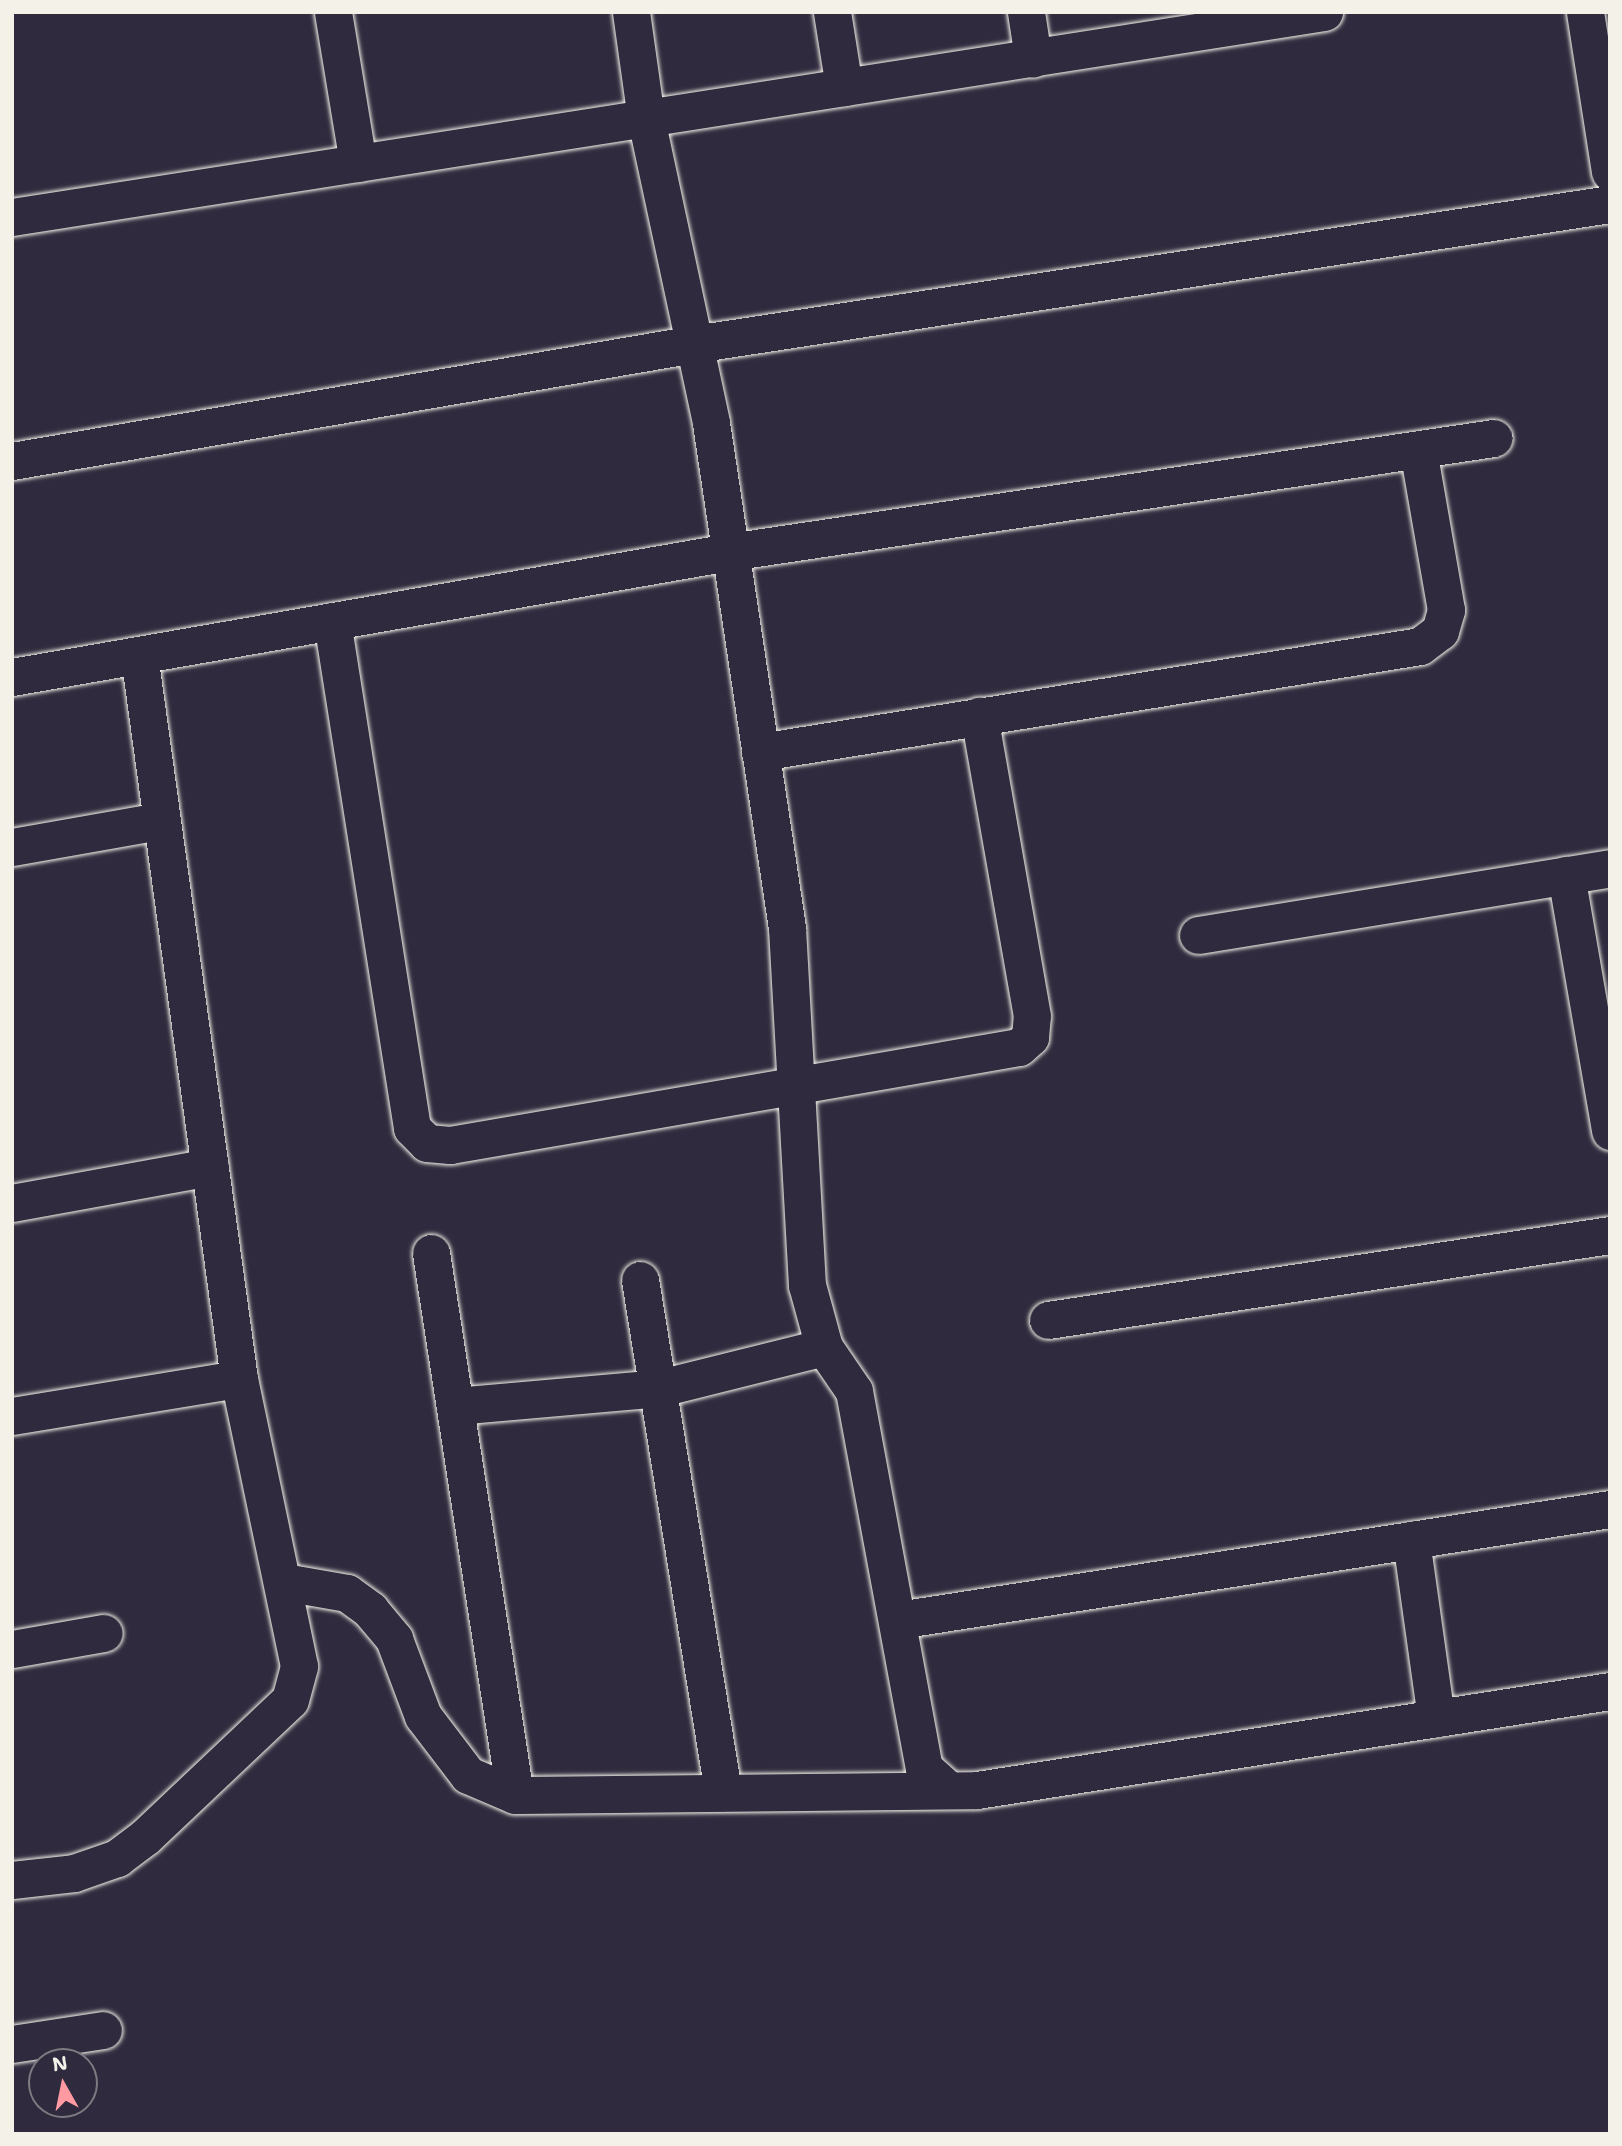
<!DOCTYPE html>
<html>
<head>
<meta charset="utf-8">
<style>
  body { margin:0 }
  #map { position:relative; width:1622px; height:2146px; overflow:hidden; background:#2f2a3d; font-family:"Shantell Sans",sans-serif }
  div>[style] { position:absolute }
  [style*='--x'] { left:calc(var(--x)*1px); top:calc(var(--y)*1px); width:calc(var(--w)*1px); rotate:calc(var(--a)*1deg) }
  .roads { filter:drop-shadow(0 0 2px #f4f1e8) drop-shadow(0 0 2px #f4f1e8) }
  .street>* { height:37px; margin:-18.5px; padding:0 18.5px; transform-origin:18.5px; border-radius:18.5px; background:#2f2a3d }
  span { translate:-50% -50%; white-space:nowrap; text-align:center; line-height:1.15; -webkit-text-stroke:6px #2f2a3d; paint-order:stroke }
  .frame { position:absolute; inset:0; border:14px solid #f4f1e8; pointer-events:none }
  .north { position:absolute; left:28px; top:2048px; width:70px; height:70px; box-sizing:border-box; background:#2f2a3d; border:2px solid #7e7a81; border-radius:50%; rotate:351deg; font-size:19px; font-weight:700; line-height:28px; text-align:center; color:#f4f1e8 }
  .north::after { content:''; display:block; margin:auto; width:24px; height:32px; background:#ff9aa2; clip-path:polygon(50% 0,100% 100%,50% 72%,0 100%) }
</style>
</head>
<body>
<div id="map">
  <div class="roads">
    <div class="street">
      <i style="--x:333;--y:12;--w:153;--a:80.6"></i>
      <i style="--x:631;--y:12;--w:108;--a:82"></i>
      <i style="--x:646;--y:119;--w:311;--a:77.9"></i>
      <i style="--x:711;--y:423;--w:511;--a:81.44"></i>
      <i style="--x:787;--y:928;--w:358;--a:86.8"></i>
      <i style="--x:807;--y:1285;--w:64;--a:74.7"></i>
      <i style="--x:824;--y:1347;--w:53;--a:55.7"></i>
      <i style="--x:854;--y:1391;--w:383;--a:79.5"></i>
      <i style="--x:924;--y:1768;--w:30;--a:42"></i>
      <i style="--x:832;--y:12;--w:76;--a:80.9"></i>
      <i style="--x:1026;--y:12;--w:47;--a:81.3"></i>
      <i style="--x:1585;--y:12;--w:162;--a:81.1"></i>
      <i style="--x:12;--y:217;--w:1328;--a:-8.88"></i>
      <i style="--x:12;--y:461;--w:692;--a:-9.73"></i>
      <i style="--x:694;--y:344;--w:927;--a:-8.69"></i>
      <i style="--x:332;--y:621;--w:513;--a:81.03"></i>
      <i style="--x:412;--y:1128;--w:21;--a:45"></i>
      <i style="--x:427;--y:1143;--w:23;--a:5"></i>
      <i style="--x:450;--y:1145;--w:577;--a:-9.77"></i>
      <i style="--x:1019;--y:1047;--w:15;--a:-42"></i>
      <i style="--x:1030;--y:1037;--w:21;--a:-85"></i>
      <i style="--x:1032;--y:1016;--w:305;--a:-100"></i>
      <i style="--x:12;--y:677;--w:728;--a:-9.89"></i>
      <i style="--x:729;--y:552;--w:773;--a:-8.48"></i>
      <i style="--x:760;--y:752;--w:668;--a:-9.12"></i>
      <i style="--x:1420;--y:646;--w:25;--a:-37"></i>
      <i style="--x:1440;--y:631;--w:22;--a:-74"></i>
      <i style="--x:1446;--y:610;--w:163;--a:-99.9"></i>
      <i style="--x:12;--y:847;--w:150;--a:-10"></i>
      <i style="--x:1566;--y:875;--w:260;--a:80.2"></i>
      <i style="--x:1198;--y:935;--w:417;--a:-9.2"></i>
      <i style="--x:12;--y:1203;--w:201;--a:-10.3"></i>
      <i style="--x:431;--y:1253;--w:548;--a:81.19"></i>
      <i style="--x:640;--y:1280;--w:519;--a:80.79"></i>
      <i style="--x:1048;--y:1320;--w:568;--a:-8.6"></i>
      <i style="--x:455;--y:1406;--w:206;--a:-5"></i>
      <i style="--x:660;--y:1388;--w:169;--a:-14"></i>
      <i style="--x:12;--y:1416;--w:230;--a:-9.3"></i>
      <i style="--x:1411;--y:1540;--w:180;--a:82"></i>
      <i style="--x:284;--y:1582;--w:64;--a:9.9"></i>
      <i style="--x:347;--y:1593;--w:29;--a:36"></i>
      <i style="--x:370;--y:1610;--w:38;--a:50"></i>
      <i style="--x:394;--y:1639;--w:82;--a:69.4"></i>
      <i style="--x:423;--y:1716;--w:74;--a:52.7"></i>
      <i style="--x:468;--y:1775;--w:51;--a:23.1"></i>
      <i style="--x:515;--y:1795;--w:462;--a:-0.6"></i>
      <i style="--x:977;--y:1790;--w:641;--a:-8.89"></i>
      <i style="--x:898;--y:1620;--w:721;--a:-8.86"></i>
      <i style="--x:12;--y:1649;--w:93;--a:-9.9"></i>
      <i style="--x:12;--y:1880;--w:62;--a:-6.4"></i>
      <i style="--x:74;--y:1873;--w:46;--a:-19.2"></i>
      <i style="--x:117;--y:1858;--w:35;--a:-37"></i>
      <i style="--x:145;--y:1837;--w:199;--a:-43.4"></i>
      <i style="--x:290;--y:1700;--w:35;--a:-75"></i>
      <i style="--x:299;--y:1666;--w:293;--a:-101.8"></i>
      <i style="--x:239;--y:1379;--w:731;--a:-97.86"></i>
      <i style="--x:12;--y:2044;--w:92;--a:-8.7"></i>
    </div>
  </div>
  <div class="frame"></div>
  <div class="north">N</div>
</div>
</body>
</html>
